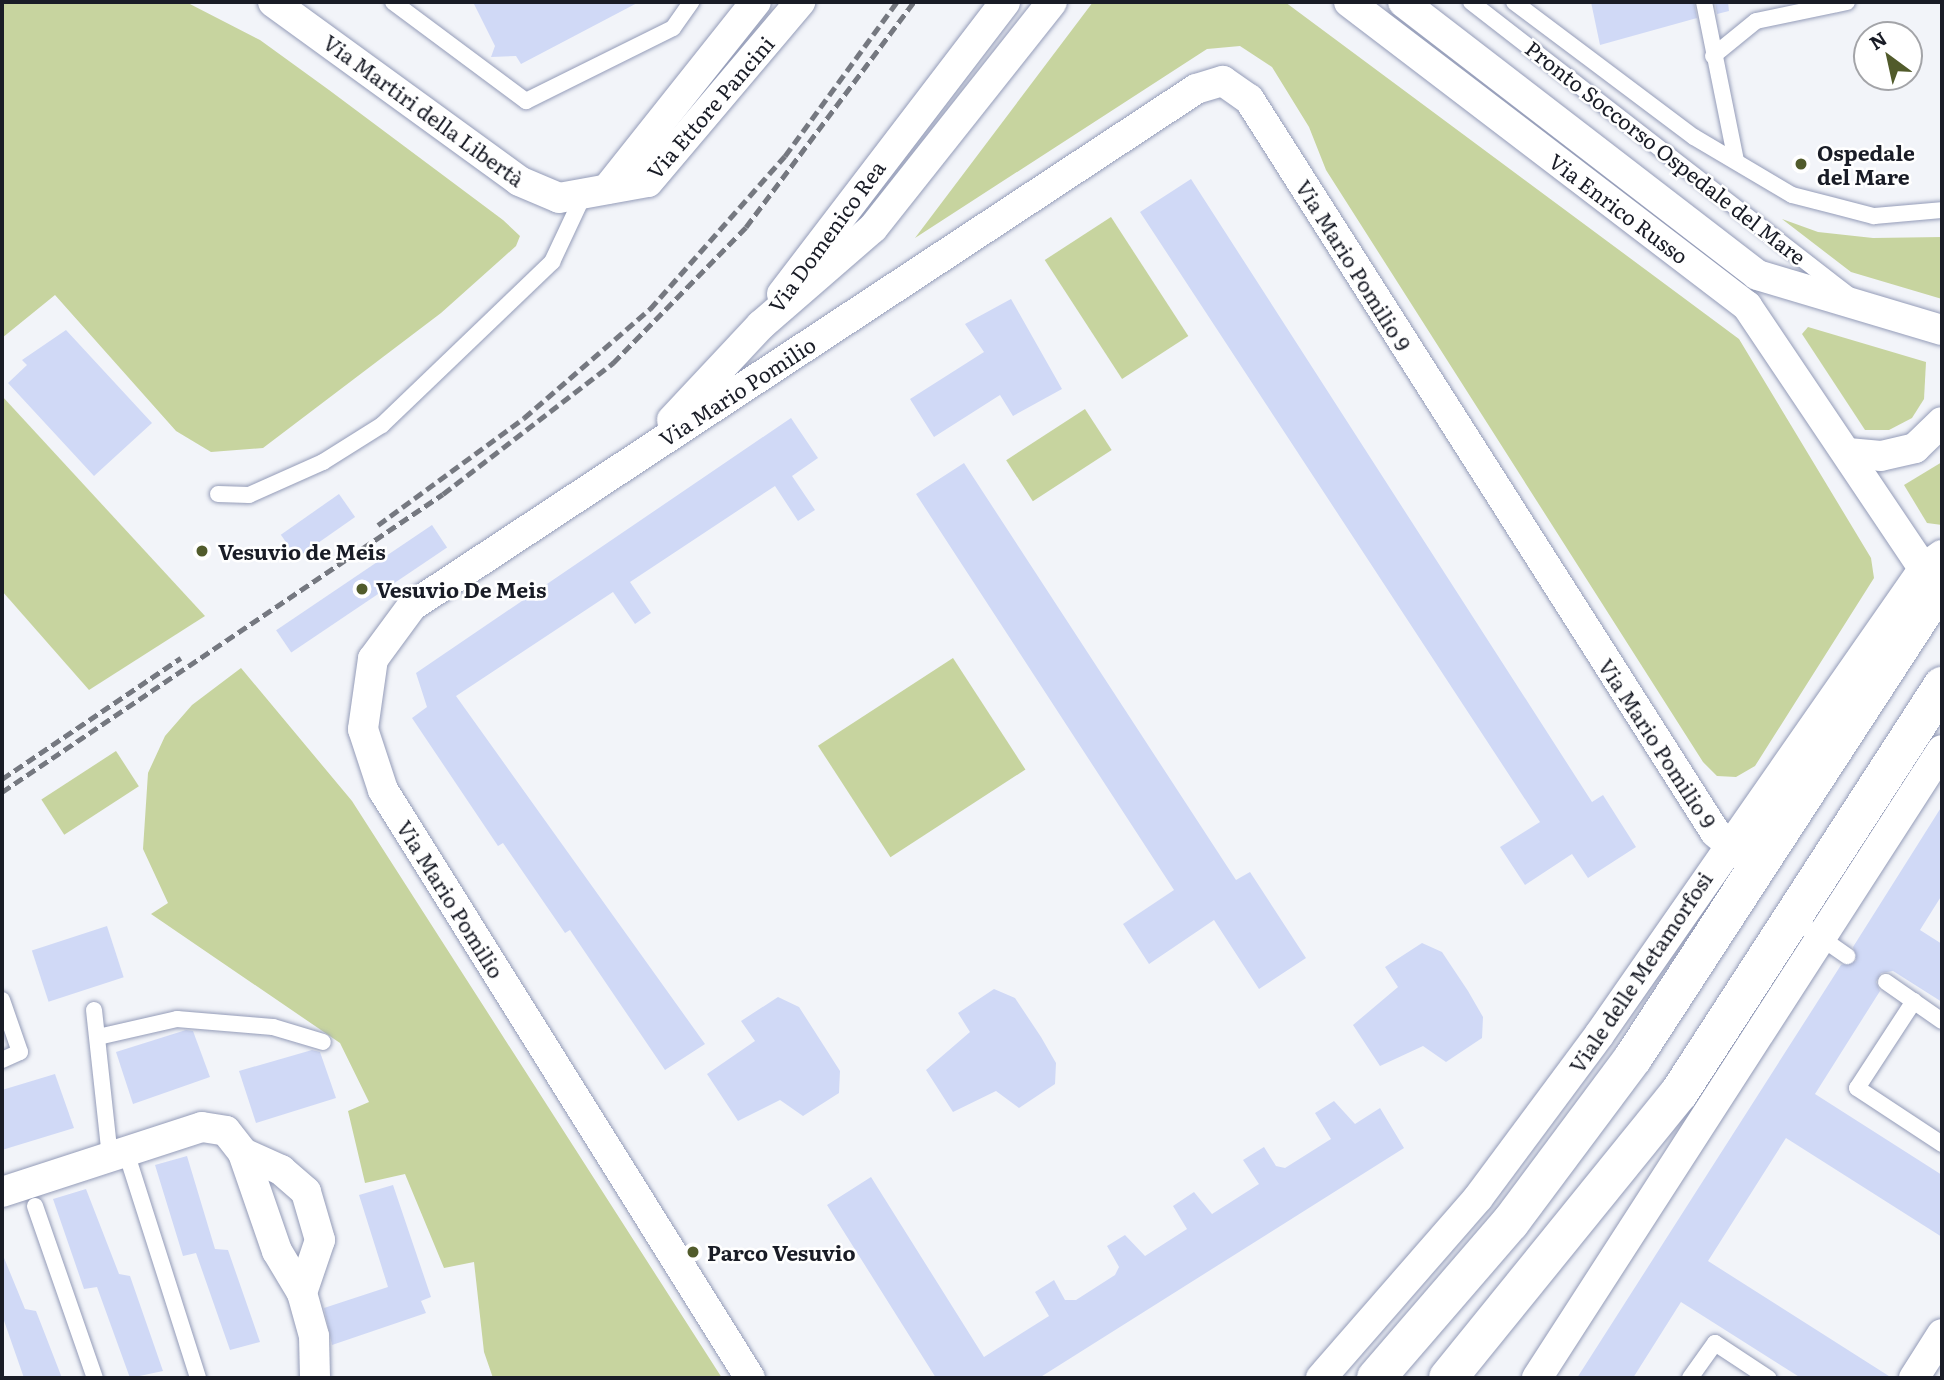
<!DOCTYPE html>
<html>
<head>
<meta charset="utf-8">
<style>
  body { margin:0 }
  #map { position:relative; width:1944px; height:1380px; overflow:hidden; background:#f2f4f9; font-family:Literata,serif }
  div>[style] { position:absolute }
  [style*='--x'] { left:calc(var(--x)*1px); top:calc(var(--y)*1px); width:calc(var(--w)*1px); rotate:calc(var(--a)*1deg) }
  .green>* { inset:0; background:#c7d49f; transform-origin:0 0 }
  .building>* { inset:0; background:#d0d9f6; transform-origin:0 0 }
  .roads { filter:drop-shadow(0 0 2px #949cb8) drop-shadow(0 0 2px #949cb8) }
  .service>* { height:16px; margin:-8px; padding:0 8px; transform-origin:8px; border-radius:8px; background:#fff }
  .minor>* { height:30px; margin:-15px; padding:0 15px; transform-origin:15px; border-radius:15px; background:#fff }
  .tertiary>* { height:38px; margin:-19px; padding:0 19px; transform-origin:19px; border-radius:19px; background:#fff }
  .rail>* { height:5px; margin-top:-2.5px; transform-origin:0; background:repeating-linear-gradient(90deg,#757880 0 10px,transparent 0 15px) }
  .dots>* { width:19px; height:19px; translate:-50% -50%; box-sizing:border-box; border:4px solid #fff; border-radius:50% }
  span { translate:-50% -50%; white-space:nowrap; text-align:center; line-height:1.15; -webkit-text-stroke:5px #fff; paint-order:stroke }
  .street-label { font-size:21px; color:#191c26 }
  .poi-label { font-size:21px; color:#191c26; font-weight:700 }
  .left { translate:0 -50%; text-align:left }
  .frame { position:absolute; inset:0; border:4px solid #191c26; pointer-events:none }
  .north { position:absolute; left:1853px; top:21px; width:70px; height:70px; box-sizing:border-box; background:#fff; border:2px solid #a3a4a8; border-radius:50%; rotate:327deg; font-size:19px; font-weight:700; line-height:28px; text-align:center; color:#191c26 }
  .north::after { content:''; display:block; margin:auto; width:24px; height:32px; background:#515b2b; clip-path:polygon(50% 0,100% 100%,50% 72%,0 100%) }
</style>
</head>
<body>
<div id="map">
  <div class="green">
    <i style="clip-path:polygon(2px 2px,186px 2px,260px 40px,329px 90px,503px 220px,520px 236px,516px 246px,441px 313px,263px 448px,211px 452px,176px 431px,55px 295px,2px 338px)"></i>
    <i style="clip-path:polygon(1093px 2px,1285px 2px,1739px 339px,1871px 558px,1874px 578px,1755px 766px,1736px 777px,1717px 776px,1703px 762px,1326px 170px,1309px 127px,1272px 67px,1240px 46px,1207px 49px,915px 238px)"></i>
    <i style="left:1111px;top:217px;width:142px;height:79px;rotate:57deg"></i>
    <i style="clip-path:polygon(1782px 219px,1818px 232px,1873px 238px,1942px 237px,1942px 299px,1851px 272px)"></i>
    <i style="clip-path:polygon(1808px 327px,1926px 362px,1924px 399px,1912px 418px,1889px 430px,1865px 430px,1802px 334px)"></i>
    <i style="clip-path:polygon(2px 396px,205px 616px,89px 690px,2px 591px)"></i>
    <i style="left:1085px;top:409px;width:49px;height:94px;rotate:57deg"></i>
    <i style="clip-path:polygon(1942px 462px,1942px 525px,1927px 523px,1904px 485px)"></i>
    <i style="left:953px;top:658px;width:133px;height:161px;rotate:57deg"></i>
    <i style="clip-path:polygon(241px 668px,352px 801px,722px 1378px,493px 1378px,484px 1352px,474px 1262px,444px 1268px,405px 1174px,365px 1183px,348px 1111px,369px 1102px,340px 1043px,151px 914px,168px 903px,143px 849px,148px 773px,165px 736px,192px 705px)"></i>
    <i style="left:116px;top:751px;width:42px;height:89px;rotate:57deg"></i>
  </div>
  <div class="building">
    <i style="clip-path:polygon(473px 2px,639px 2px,521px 64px,516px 56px,491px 57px,495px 46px)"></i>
    <i style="clip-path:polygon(1591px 2px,1694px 2px,1697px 18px,1600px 45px)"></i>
    <i style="clip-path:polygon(1715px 2px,1728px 2px,1729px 11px,1717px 14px)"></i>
    <i style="clip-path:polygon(1191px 179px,1592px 802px,1603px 795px,1636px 847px,1588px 878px,1572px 854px,1525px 885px,1500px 847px,1540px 822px,1140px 212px)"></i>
    <i style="clip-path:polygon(1011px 299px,1062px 389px,1013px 416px,1000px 395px,934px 437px,910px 399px,984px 352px,965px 324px)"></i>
    <i style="clip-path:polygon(66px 330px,152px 423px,94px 476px,8px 383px,27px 365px,22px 360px)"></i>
    <i style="clip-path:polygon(791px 418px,818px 458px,792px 476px,815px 510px,798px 521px,775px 486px,630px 582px,651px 613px,635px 624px,613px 592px,456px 696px,705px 1044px,665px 1070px,570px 930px,565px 933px,503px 843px,498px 846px,412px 718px,427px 707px,416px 673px)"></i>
    <i style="clip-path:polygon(964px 463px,1236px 880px,1250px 872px,1306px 958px,1259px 989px,1214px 920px,1149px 964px,1123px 924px,1174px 890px,916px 494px)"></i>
    <i style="left:339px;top:494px;width:28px;height:71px;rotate:55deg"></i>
    <i style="left:432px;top:525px;width:27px;height:188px;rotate:56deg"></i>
    <i style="clip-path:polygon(1942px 806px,1942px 895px,1920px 930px,1942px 944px,1942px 1002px,1893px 971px,1881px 973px,1876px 982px,1880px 991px,1815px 1094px,1942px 1175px,1942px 1237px,1786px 1138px,1708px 1261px,1892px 1378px,1801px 1378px,1681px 1302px,1633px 1378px,1577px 1378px,1841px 965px,1856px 961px,1853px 947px)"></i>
    <i style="left:107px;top:926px;width:54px;height:79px;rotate:72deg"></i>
    <i style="clip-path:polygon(1422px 943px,1442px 952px,1468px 991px,1483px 1017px,1482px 1038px,1446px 1062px,1423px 1046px,1380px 1066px,1353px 1025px,1398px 987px,1385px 967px)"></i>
    <i style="clip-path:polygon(994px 989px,1015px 998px,1041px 1037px,1056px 1063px,1055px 1084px,1019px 1108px,996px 1091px,953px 1112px,926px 1070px,970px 1032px,958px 1013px)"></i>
    <i style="clip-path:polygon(778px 997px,799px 1007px,824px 1046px,840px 1071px,839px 1093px,803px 1116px,780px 1100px,738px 1121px,707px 1074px,755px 1041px,741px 1021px)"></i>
    <i style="clip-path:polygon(186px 1030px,193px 1031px,210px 1077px,133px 1104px,116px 1052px)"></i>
    <i style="clip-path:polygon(312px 1050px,320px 1052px,336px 1098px,256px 1123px,239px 1071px)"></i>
    <i style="clip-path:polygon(55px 1074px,74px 1128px,2px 1150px,2px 1090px)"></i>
    <i style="clip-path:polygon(1334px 1101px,1355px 1124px,1380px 1108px,1404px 1148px,1039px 1378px,936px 1378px,827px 1205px,871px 1177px,984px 1357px,1049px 1316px,1035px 1292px,1054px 1280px,1065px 1300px,1076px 1300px,1115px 1275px,1119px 1267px,1107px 1246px,1125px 1235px,1145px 1256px,1187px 1229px,1173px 1206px,1194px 1192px,1212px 1214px,1259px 1184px,1243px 1160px,1264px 1147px,1276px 1166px,1285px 1168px,1331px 1139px,1315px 1113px)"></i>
    <i style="clip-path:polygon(187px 1156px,215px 1249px,228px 1250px,260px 1342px,230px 1350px,196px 1253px,183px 1256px,155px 1165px)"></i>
    <i style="clip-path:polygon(393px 1185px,431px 1297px,421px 1301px,426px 1313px,332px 1345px,324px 1308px,388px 1287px,359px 1195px)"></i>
    <i style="clip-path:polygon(86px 1189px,119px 1274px,130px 1276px,163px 1371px,130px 1378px,97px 1287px,84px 1289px,53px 1199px)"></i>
    <i style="clip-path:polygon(2px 1253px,25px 1309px,36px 1311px,62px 1378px,24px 1378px,2px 1315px)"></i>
  </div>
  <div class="roads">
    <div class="service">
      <i style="--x:393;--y:2;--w:166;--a:36.7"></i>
      <i style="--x:526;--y:101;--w:164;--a:-26.4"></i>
      <i style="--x:673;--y:28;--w:32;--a:-55"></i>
      <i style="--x:1471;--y:2;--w:480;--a:37.8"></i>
      <i style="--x:1514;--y:2;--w:225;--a:36.9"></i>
      <i style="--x:1694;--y:137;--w:114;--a:30.6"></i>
      <i style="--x:1792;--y:195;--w:85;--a:14.4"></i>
      <i style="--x:1874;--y:216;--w:68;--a:-5"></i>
      <i style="--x:1704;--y:2;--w:161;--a:78.6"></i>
      <i style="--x:1713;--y:56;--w:55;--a:-39.1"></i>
      <i style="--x:1756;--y:21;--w:93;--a:-11.8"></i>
      <i style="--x:218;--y:494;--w:31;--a:2"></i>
      <i style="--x:249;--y:495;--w:81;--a:-24"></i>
      <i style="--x:323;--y:462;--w:70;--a:-32.1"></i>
      <i style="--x:382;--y:425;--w:236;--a:-43.8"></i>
      <i style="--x:552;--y:262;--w:73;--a:-64.8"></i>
      <i style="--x:1794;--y:919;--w:65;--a:34.9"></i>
      <i style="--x:1886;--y:982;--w:68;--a:34.9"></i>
      <i style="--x:2;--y:1000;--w:55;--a:70.9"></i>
      <i style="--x:20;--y:1052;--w:20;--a:156"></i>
      <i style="--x:1914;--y:1001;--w:104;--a:123.2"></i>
      <i style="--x:1857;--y:1088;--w:102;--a:33.4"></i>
      <i style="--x:94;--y:1010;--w:148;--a:83.8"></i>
      <i style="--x:98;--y:1037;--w:81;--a:-12.8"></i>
      <i style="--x:177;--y:1019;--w:96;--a:4.8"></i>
      <i style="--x:273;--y:1027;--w:52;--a:16.7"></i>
      <i style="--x:126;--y:1152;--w:237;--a:72.3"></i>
      <i style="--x:35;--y:1206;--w:182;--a:70.8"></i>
      <i style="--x:1690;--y:1378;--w:43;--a:-54.5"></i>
      <i style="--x:1715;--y:1343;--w:64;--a:33.4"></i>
    </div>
    <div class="minor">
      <i style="--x:273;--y:2;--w:304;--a:36"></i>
      <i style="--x:519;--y:181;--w:43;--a:23"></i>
      <i style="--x:559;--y:198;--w:90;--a:-10.2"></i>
      <i style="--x:648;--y:182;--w:236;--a:-49.8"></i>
      <i style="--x:1349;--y:2;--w:501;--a:37.37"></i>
      <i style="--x:1747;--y:306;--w:335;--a:56.1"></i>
      <i style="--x:1403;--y:2;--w:447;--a:37.6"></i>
      <i style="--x:1757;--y:275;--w:193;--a:16.6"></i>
      <i style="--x:607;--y:189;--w:239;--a:-51.5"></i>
      <i style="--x:782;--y:294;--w:367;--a:-52.6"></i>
      <i style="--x:672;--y:420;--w:130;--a:-46.9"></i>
      <i style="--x:761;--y:325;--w:148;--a:-40.9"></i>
      <i style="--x:873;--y:228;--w:288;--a:-51.6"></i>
      <i style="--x:1848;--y:453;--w:33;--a:5"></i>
      <i style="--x:1881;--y:456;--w:35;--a:-13"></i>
      <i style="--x:1915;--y:448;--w:37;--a:-44"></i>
      <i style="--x:243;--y:1153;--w:42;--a:24.1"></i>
      <i style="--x:281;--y:1170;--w:33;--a:41"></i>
      <i style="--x:306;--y:1192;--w:50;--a:73.7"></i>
      <i style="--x:320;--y:1240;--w:56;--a:108.8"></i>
      <i style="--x:2;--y:1192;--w:210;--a:-18"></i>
      <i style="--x:202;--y:1127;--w:24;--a:9"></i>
      <i style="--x:226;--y:1131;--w:28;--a:52"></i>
      <i style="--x:243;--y:1153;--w:104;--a:70.9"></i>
      <i style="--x:277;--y:1251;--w:49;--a:59.2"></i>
      <i style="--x:302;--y:1293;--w:45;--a:74.4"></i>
      <i style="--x:314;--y:1336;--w:42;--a:88.6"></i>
      <i style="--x:750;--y:1378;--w:693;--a:-121.97"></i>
      <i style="--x:383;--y:790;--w:64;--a:-108.2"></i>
      <i style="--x:363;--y:729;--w:71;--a:-81.9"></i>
      <i style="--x:373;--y:659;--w:66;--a:-53.7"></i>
      <i style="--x:412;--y:606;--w:939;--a:-33.4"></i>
      <i style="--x:1196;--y:89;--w:28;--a:-17"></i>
      <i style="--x:1223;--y:81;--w:32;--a:35"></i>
      <i style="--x:1249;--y:99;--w:869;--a:57.55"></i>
      <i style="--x:1715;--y:832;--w:55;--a:40.6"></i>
      <i style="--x:1321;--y:1378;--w:239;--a:-48.9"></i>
      <i style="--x:1478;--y:1198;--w:203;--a:-53.4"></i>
      <i style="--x:1599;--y:1035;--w:569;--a:-55.16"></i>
      <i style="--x:1924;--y:568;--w:22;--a:-36"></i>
      <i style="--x:1537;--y:1378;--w:747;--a:-57.18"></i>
      <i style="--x:1914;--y:1378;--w:52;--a:-57.5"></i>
    </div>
    <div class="tertiary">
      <i style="--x:1376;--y:1378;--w:205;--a:-49.2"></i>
      <i style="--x:1510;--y:1223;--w:206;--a:-53.3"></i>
      <i style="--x:1633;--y:1058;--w:567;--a:-56.95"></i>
      <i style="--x:1448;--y:1378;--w:367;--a:-51"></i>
      <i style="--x:1679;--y:1093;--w:485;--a:-57.1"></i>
    </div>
  </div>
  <div class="rail">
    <i style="--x:378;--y:525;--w:181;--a:-36.2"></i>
    <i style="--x:524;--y:418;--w:167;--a:-40.9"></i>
    <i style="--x:650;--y:309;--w:204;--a:-48.6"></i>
    <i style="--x:785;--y:156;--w:190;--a:-54"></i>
    <i style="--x:2;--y:779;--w:216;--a:-34.1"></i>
    <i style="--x:2;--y:792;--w:532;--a:-34.05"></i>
    <i style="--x:443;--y:494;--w:215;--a:-37.6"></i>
    <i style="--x:613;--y:363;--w:190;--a:-45.6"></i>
    <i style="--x:746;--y:227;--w:281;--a:-53.3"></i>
  </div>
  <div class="dots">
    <i style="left:1801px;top:164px;background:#515b2b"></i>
    <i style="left:202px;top:551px;background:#515b2b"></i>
    <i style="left:362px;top:589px;background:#515b2b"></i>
    <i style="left:693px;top:1252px;background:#515b2b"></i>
  </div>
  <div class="street-label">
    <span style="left:710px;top:107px;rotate:-49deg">Via Ettore Pancini</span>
    <span style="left:424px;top:110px;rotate:36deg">Via Martiri della Libertà</span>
    <span style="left:1666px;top:152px;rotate:38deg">Pronto Soccorso Ospedale del Mare</span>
    <span style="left:1619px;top:208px;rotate:37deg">Via Enrico Russo</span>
    <span style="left:826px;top:236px;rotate:-54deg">Via Domenico Rea</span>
    <span style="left:1354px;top:265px;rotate:58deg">Via Mario Pomilio 9</span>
    <span style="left:737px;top:391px;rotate:-33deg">Via Mario Pomilio</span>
    <span style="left:1658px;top:743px;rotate:57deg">Via Mario Pomilio 9</span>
    <span style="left:451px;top:899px;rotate:58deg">Via Mario Pomilio</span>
    <span style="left:1640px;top:972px;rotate:-56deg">Viale delle Metamorfosi</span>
  </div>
  <div class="poi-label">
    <span class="left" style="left:1817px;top:164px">Ospedale<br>del Mare</span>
    <span class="left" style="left:218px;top:551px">Vesuvio de Meis</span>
    <span class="left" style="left:376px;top:589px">Vesuvio De Meis</span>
    <span class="left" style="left:707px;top:1252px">Parco Vesuvio</span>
  </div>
  <div class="frame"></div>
  <div class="north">N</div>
</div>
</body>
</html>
